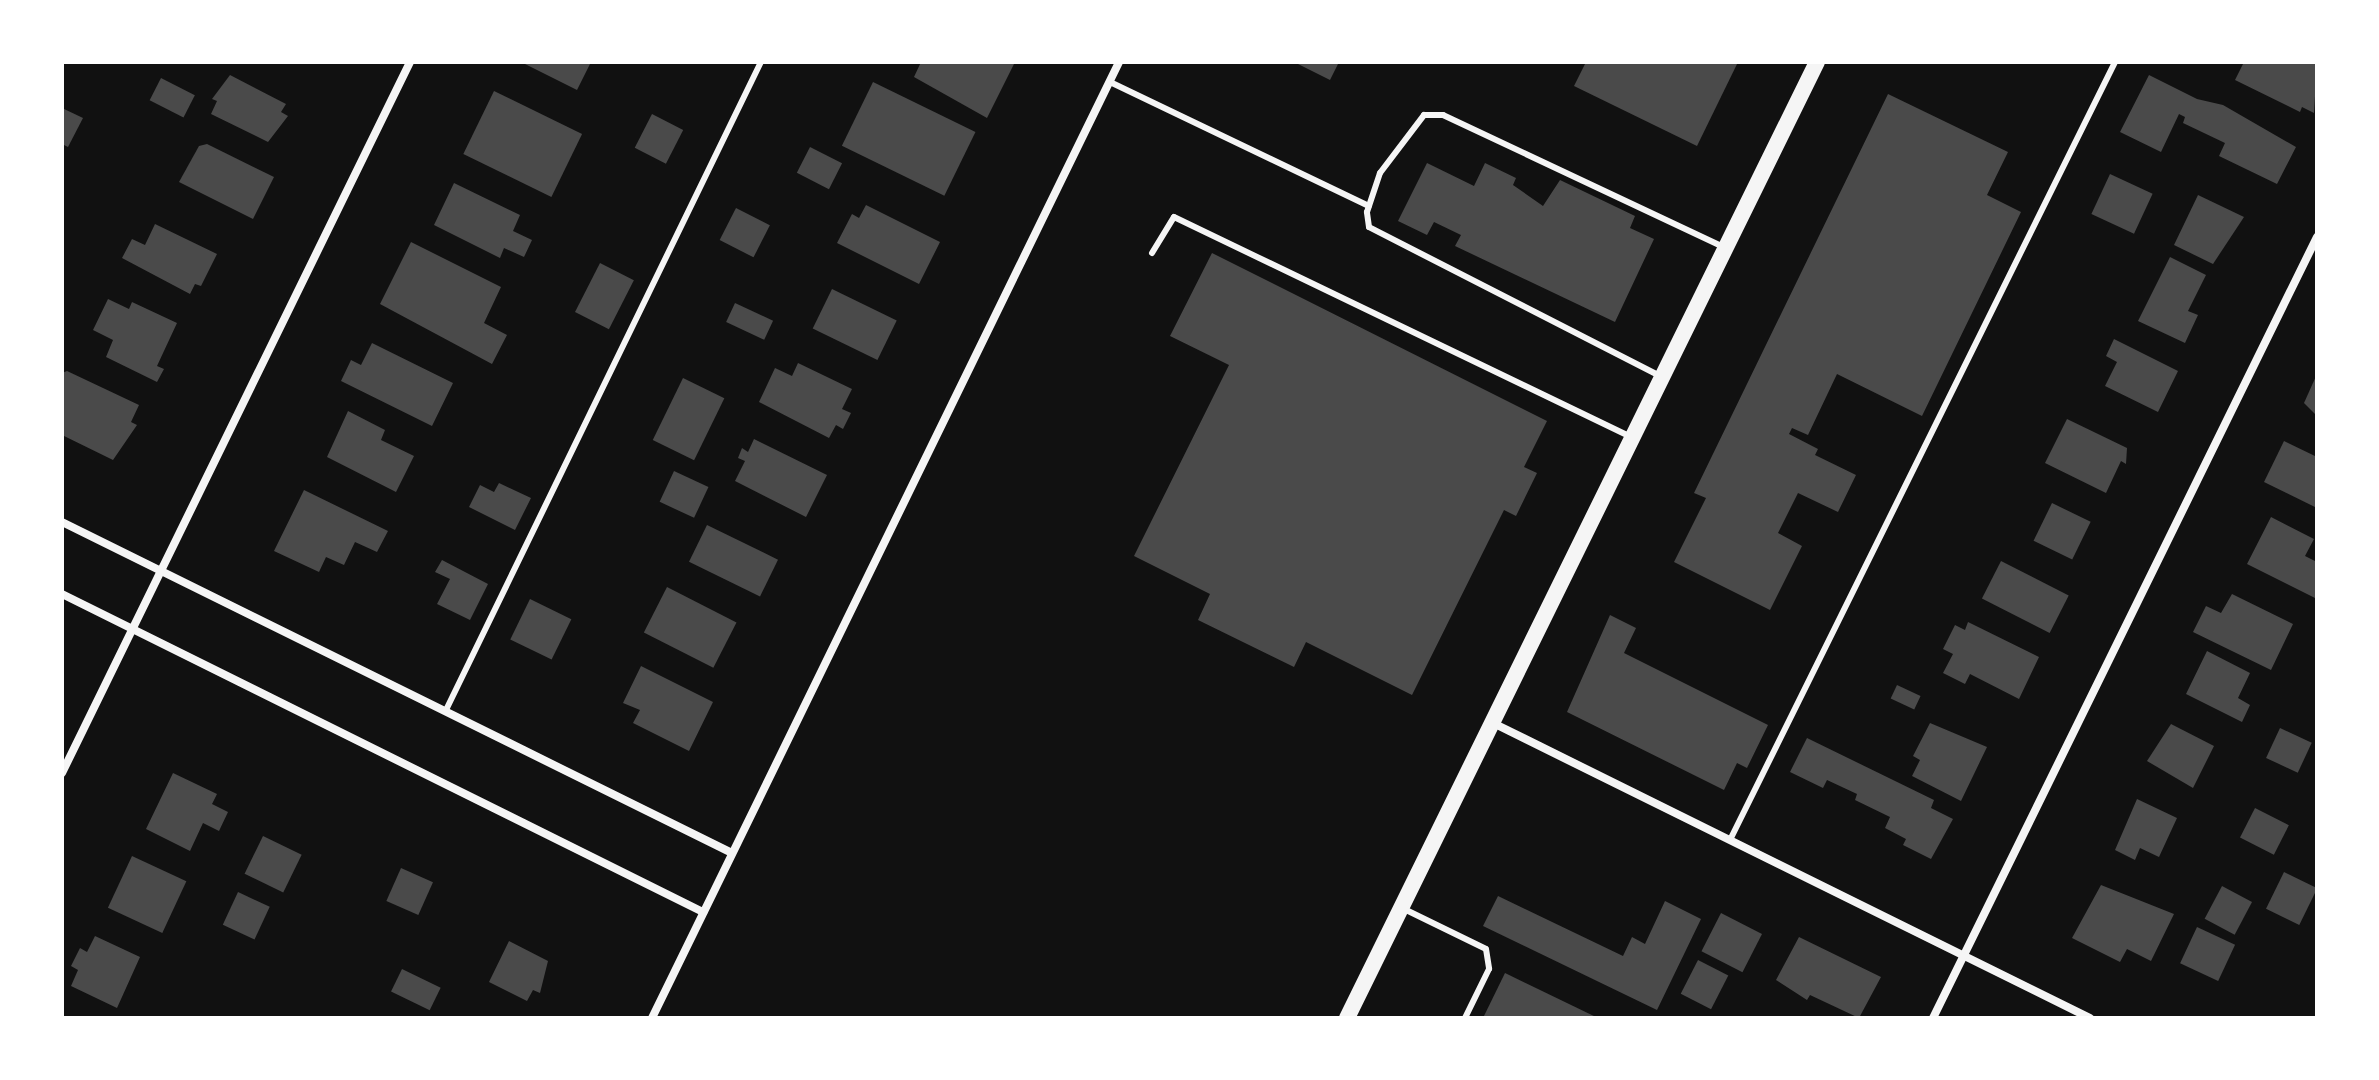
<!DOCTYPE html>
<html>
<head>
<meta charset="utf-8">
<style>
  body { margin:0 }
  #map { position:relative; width:2379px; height:1080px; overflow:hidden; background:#111; font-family:Montserrat,sans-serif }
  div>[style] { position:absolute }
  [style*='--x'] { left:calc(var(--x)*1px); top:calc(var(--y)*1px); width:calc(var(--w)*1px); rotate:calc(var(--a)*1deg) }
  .building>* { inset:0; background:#4a4a4a; transform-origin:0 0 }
  .service>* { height:6px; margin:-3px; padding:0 3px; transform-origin:3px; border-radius:3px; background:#f5f5f5 }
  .minor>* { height:8px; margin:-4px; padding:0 4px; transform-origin:4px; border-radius:4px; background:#f5f5f5 }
  .secondary>* { height:16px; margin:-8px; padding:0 8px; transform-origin:8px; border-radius:8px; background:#f5f5f5 }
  span { translate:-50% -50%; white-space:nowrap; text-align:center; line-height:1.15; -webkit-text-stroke:6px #fff; paint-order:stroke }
  .frame { position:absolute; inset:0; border:64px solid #fff; pointer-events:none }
</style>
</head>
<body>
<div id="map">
  <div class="building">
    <i style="clip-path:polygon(521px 62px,591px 62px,577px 90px)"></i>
    <i style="clip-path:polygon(921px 62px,1015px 62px,987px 118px,914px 77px)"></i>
    <i style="clip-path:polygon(1294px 62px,1339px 62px,1330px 80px)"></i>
    <i style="clip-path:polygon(1586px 62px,1738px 62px,1697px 146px,1574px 86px)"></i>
    <i style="clip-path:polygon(2244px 62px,2317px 62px,2314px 113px,2302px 107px,2300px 112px,2235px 80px)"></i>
    <i style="clip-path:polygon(230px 75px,286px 104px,281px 112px,288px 116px,268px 142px,211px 114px,217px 101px,212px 99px)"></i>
    <i style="clip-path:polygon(2149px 75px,2197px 99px,2223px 105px,2296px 147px,2277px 184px,2219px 156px,2225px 143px,2183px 123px,2185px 117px,2179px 114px,2161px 152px,2120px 132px)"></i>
    <i style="left:161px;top:78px;width:38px;height:25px;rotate:27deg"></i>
    <i style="left:873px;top:82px;width:114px;height:71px;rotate:26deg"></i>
    <i style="left:494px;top:91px;width:98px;height:70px;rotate:26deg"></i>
    <i style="clip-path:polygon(1888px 94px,2008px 152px,1987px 195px,2021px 212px,1922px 416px,1837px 374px,1808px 435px,1792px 428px,1789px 434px,1818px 449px,1815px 455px,1856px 475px,1838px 512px,1798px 493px,1778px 533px,1802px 546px,1770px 610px,1674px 562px,1706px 498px,1694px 493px)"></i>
    <i style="clip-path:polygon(62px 108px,83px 118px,68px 147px,62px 144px)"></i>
    <i style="left:652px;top:114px;width:35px;height:38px;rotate:27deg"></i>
    <i style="clip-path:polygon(207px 144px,274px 177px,253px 219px,179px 182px,199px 146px)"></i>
    <i style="left:810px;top:147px;width:36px;height:29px;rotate:27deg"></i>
    <i style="clip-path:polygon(1427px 163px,1474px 186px,1485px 163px,1516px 178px,1513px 185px,1543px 206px,1560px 180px,1635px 216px,1630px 228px,1654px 239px,1615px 322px,1455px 246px,1461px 235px,1434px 222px,1427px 235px,1398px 221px)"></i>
    <i style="left:2110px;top:174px;width:47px;height:44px;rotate:25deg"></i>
    <i style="clip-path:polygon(454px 183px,520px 215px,513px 231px,532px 240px,524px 257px,504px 248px,500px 258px,434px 225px)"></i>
    <i style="clip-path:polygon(2198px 195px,2244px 217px,2213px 264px,2174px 245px)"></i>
    <i style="clip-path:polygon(866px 205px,940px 242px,919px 284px,837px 243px,852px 214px,859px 218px)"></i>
    <i style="left:736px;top:208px;width:38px;height:36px;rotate:27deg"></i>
    <i style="clip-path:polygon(155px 224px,217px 254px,201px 286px,195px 284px,190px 294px,122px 258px,132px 239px,145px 245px)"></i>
    <i style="clip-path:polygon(411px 242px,501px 287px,484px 323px,507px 335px,492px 364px,380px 304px)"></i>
    <i style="clip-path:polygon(1212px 253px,1547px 421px,1524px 467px,1537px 473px,1516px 516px,1504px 510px,1412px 695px,1306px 642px,1294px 667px,1198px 620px,1210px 594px,1134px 556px,1229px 365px,1170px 336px)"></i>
    <i style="clip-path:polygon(2170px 257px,2206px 275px,2188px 311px,2198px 315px,2185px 343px,2138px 321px)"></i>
    <i style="left:600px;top:263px;width:38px;height:55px;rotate:27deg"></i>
    <i style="left:832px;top:289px;width:72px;height:44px;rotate:26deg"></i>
    <i style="clip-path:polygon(108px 299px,129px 309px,132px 302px,177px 323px,157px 366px,164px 369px,157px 382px,106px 357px,113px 340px,93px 330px)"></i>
    <i style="left:735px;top:303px;width:42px;height:21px;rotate:25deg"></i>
    <i style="clip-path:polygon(2114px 339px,2178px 371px,2158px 412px,2105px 386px,2117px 362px,2106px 356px)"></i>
    <i style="clip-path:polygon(372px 343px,453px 383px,432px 426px,341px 381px,351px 360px,361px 365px)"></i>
    <i style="clip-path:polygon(798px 363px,852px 389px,842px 409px,851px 413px,843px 429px,836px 425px,829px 438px,759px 402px,775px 368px,792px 376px)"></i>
    <i style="clip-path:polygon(67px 371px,139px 405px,131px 422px,137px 425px,113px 460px,62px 435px,62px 373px)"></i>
    <i style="clip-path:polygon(2317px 374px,2317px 416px,2304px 403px)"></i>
    <i style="left:683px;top:378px;width:46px;height:69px;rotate:26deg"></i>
    <i style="clip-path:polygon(348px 411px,385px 430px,381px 440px,414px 456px,396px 492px,327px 457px)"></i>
    <i style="clip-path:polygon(2067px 419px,2127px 448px,2126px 464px,2121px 461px,2106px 493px,2045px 463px)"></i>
    <i style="clip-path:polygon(754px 439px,827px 475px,806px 517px,735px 481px,745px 461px,738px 458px,742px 448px,748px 452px)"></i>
    <i style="clip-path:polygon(2284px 441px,2317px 457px,2317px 508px,2264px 482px)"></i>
    <i style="left:674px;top:471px;width:38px;height:34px;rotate:25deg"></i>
    <i style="clip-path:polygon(499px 483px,531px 498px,515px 530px,469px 507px,480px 485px,494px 492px)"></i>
    <i style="clip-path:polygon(304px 490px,388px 531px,377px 552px,355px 542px,344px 565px,326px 557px,319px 572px,274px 551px)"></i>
    <i style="left:2052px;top:503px;width:43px;height:42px;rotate:26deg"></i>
    <i style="clip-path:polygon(2271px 517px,2314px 539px,2305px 556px,2317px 562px,2315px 598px,2247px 564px)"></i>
    <i style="left:707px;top:525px;width:79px;height:41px;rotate:26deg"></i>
    <i style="clip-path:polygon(442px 560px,488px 584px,470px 620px,437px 604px,450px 579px,435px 572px)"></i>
    <i style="left:2001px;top:561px;width:76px;height:42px;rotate:27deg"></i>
    <i style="left:667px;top:587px;width:78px;height:51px;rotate:27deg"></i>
    <i style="clip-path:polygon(2232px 594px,2293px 624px,2271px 670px,2193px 632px,2206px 606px,2221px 613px)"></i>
    <i style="left:530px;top:599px;width:46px;height:45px;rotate:26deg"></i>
    <i style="clip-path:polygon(1610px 615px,1636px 628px,1624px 653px,1768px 725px,1747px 768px,1737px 763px,1724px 790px,1567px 712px)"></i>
    <i style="clip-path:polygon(1968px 622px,2039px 657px,2019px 699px,1970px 674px,1965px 684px,1943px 673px,1953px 654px,1943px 649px,1955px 625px,1965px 630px)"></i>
    <i style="clip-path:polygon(2207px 651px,2250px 673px,2238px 698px,2250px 705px,2242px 722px,2186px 694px)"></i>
    <i style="clip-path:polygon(641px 666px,713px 702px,689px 751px,633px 723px,640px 710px,623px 703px)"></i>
    <i style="left:1897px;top:685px;width:26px;height:15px;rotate:25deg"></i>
    <i style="clip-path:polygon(1930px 723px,1987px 747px,1961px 801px,1912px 776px,1920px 760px,1913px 756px)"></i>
    <i style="clip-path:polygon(2171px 724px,2214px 746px,2193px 788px,2147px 761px)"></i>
    <i style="left:2280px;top:728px;width:35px;height:33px;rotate:25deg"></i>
    <i style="clip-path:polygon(1807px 738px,1934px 800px,1931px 808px,1953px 819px,1931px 859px,1903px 845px,1906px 839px,1885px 828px,1890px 817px,1855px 800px,1857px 794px,1827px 780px,1823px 788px,1790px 772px)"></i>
    <i style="clip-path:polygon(173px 773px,217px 794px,212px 804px,228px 812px,219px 831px,203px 823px,190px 851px,146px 829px)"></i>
    <i style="clip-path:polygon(2137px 799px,2177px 818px,2159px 857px,2140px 848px,2135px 860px,2115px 850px)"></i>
    <i style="left:2255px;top:808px;width:38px;height:33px;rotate:27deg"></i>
    <i style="left:263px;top:836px;width:43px;height:42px;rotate:26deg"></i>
    <i style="left:132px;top:856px;width:60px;height:57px;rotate:25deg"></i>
    <i style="left:401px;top:868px;width:35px;height:36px;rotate:24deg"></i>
    <i style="left:2284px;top:872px;width:37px;height:41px;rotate:26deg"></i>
    <i style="clip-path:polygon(2101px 885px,2174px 914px,2151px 961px,2127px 949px,2120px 962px,2072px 938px)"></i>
    <i style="left:2222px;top:886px;width:34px;height:37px;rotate:28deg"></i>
    <i style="left:238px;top:892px;width:35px;height:36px;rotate:25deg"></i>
    <i style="clip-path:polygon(1498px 896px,1623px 956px,1632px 937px,1645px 944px,1665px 901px,1701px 919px,1657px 1010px,1483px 926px)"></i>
    <i style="left:1721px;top:913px;width:46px;height:43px;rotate:27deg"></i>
    <i style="left:2197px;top:927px;width:42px;height:40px;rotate:25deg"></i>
    <i style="clip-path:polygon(95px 936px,140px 957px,117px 1008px,71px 986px,78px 970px,71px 966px,80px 948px,87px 952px)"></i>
    <i style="clip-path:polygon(1799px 937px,1881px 977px,1859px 1018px,1810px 995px,1807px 1000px,1776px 980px)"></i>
    <i style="clip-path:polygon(509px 941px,548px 961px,540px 993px,533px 990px,527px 1001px,489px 982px)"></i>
    <i style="left:1698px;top:960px;width:34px;height:38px;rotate:27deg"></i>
    <i style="left:402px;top:969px;width:43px;height:25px;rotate:26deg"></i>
    <i style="clip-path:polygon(1505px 973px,1598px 1018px,1483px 1018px)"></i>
  </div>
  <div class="service">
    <i style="--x:1110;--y:82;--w:287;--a:25.6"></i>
    <i style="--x:1152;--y:253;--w:42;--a:-58.6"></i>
    <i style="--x:1174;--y:217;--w:505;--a:25.7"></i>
    <i style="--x:1662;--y:377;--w:329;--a:-152.9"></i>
    <i style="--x:1369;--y:227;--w:15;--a:-98"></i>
    <i style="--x:1367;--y:212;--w:41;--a:-71.6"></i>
    <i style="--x:1380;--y:173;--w:73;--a:-52.8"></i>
    <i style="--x:1424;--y:115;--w:19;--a:0"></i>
    <i style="--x:1443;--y:115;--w:310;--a:25.2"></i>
    <i style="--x:446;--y:710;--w:721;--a:-64.08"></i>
    <i style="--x:1730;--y:840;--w:868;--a:-63.67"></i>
    <i style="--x:1402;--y:908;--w:93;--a:26"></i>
    <i style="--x:1486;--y:949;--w:20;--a:81"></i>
    <i style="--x:1489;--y:969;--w:55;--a:116.1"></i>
  </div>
  <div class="minor">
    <i style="--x:62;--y:522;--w:747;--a:26.29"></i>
    <i style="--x:62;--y:594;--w:716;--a:26.39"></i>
    <i style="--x:1493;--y:723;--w:666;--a:26.3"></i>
    <i style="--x:62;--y:773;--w:792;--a:-63.92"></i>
    <i style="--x:652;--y:1018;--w:1064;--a:-63.96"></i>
    <i style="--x:1933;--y:1018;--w:870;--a:-63.82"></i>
  </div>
  <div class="secondary">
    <i style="--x:1347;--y:1018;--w:1065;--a:-63.82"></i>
  </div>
  <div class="frame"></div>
</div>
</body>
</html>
